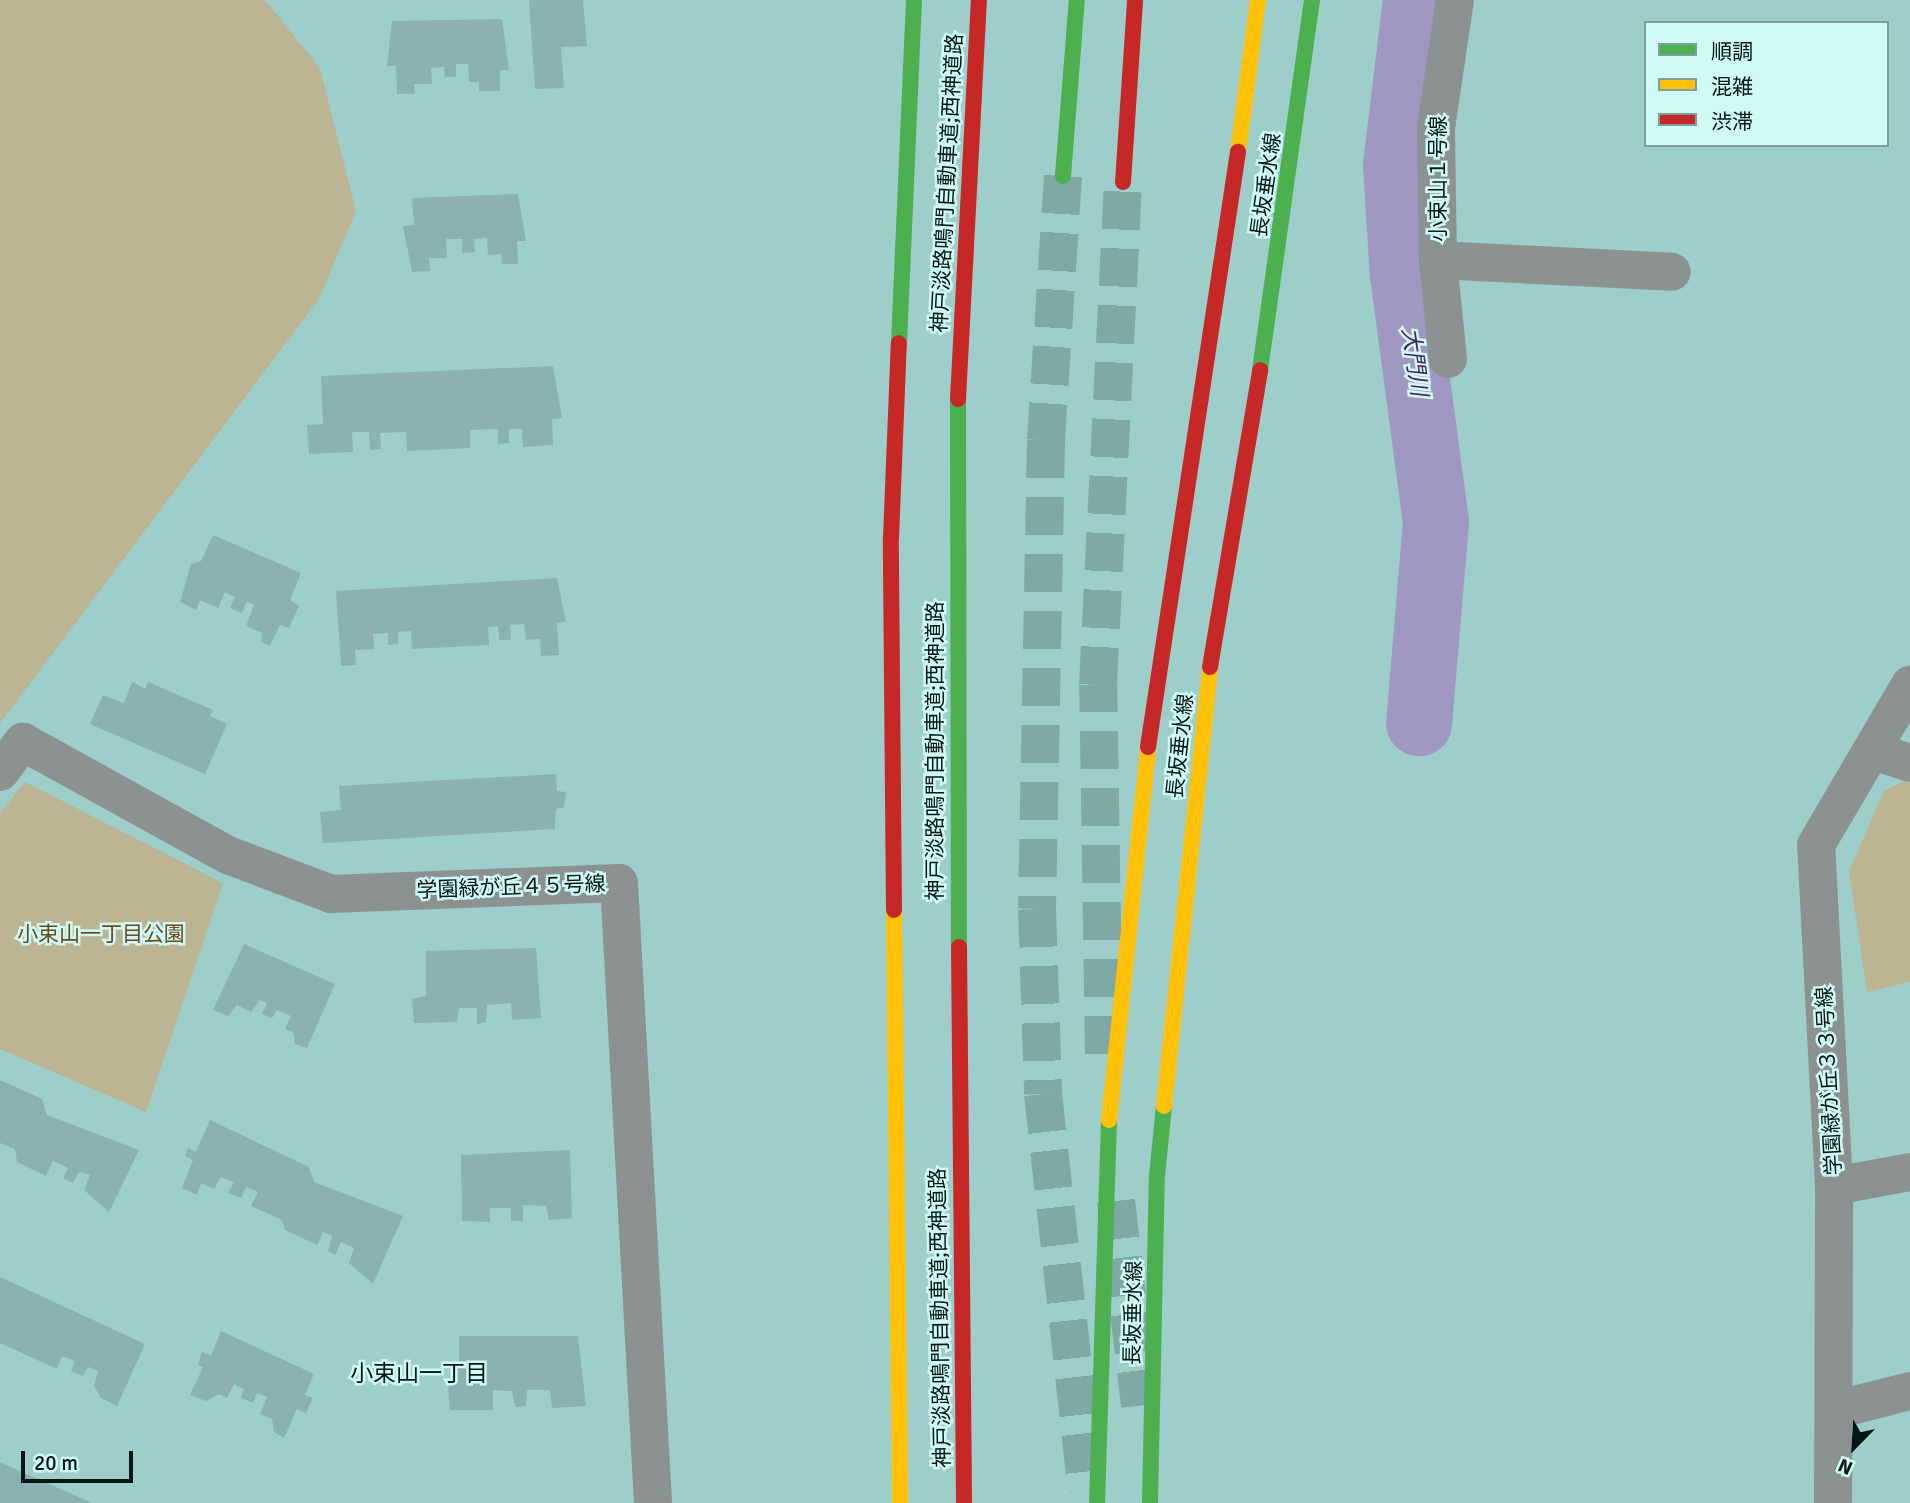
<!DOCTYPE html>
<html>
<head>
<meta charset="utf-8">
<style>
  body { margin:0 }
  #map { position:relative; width:1910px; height:1503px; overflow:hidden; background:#9dcec9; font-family:Signika,"Noto Sans JP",sans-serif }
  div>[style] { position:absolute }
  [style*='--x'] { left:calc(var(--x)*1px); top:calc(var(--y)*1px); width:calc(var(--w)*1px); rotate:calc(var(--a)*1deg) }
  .green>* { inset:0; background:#bbb594 }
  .river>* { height:66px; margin:-33px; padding:0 33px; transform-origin:33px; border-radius:33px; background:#a097c2 }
  .building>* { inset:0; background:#8bb2b2 }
  .highway-tunnel>* { height:38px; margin-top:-19px; transform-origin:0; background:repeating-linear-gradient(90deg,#7ea9a5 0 38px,transparent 0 57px) }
  .street>* { height:38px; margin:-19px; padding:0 19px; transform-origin:19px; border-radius:19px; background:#8c9292 }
  .fast>* { height:16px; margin:-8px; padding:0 8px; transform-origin:8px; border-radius:8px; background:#4caf50 }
  .slow>* { height:16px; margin:-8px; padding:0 8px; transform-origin:8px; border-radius:8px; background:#ffc107 }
  .jam>* { height:16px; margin:-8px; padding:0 8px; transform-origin:8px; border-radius:8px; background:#c62828 }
  span { translate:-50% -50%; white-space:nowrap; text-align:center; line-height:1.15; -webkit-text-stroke:5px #d0faf5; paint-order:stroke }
  .street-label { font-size:21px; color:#001615 }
  .park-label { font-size:21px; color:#6c481b }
  .water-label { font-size:23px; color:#4e206c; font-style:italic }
  .neighbourhood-label { font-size:23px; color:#001615 }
  .legend { position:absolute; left:1644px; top:21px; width:245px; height:126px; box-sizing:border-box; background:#d0faf5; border:2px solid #7d9f9b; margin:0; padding:9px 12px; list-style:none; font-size:21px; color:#001615 }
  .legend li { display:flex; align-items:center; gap:14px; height:35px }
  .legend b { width:35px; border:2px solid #7d9f9b }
  .north { position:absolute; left:1819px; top:1412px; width:70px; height:70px; -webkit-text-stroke:5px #d0faf5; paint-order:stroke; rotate:204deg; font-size:19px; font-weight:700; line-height:28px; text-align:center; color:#001615 }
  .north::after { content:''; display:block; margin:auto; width:24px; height:32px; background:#001615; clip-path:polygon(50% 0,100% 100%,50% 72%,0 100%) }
  .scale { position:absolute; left:21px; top:1451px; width:112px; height:32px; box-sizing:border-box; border:4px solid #001615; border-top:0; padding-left:9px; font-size:21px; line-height:24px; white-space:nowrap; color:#001615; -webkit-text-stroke:5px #d0faf5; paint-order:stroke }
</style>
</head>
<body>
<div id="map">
  <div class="green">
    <i style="clip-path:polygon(0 0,265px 0,320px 68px,356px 211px,319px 299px,0 723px)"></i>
    <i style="clip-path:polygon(1904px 781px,1910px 783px,1910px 982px,1867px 992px,1849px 871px,1884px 791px)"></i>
    <i style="clip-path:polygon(25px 782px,223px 883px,146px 1112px,0 1049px,0 813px)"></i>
  </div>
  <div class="river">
    <i style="--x:1416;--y:0;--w:166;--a:96.9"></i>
    <i style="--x:1396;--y:165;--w:110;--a:86.4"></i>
    <i style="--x:1403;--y:275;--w:249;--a:82.4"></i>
    <i style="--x:1436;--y:522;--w:202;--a:94.8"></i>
  </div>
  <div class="building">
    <i style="clip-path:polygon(529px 0,583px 0,587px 46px,561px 47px,564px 88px,535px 89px)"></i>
    <i style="clip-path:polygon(502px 19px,509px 70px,500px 70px,500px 91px,479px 91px,479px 82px,469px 82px,468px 64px,456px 64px,456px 77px,445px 77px,444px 67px,431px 68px,432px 84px,414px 84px,415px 94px,397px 94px,396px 66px,387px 66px,392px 21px)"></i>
    <i style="clip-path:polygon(518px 194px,526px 241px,517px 241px,518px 264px,502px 264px,501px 254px,488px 255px,487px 238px,474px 239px,475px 252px,462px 253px,462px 239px,446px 239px,447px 258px,429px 258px,430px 271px,412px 272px,403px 226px,414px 225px,412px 198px)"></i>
    <i style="clip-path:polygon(553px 366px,562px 418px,552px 419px,553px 445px,523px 447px,522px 429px,509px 429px,509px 443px,498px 444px,498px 429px,470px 430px,470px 448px,407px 451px,406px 432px,380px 433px,381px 449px,370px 450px,369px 432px,352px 432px,353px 452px,309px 454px,307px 425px,323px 424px,321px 376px)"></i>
    <i style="clip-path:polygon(213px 535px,301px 573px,290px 600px,299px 606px,289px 628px,280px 625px,270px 646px,261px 642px,262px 633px,246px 626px,254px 605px,247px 601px,242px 613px,230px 608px,235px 597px,225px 592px,218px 608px,200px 600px,196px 610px,180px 602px,191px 564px,201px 561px)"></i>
    <i style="clip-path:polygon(557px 578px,566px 622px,557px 623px,559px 655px,541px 656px,540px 639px,526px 640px,524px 624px,510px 625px,511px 640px,499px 640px,498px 626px,488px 627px,489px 645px,412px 649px,411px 631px,398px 632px,398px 644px,388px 645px,388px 633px,373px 634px,374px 649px,355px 650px,356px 665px,341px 666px,336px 591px)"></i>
    <i style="clip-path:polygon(132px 682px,145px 689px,148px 682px,213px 710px,210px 716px,227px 724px,205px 774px,90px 724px,103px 695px,124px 703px)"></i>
    <i style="clip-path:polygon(556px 774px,557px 791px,566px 792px,564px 807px,556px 809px,555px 829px,323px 843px,320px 812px,341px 810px,339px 786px)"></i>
    <i style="clip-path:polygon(244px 944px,335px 984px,307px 1048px,295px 1044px,293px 1032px,285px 1029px,291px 1016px,277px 1010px,272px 1018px,262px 1014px,267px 1003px,260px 1000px,251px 1012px,237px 1005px,228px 1016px,213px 1010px)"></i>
    <i style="clip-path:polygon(536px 948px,541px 1018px,512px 1020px,511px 1003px,487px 1005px,486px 1022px,477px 1024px,477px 1008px,459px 1008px,457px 1022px,414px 1023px,412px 999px,426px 996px,426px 951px)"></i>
    <i style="clip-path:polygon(0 1080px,42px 1099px,47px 1115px,139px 1150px,109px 1212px,84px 1190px,90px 1175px,79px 1172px,73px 1183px,63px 1178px,68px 1168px,53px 1161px,46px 1176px,17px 1162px,15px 1149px,0 1143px)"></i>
    <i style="clip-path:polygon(210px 1120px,309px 1167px,314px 1182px,403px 1216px,373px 1284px,349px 1263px,354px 1248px,341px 1242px,335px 1255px,328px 1251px,332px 1236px,323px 1232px,317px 1245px,285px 1230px,282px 1220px,251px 1206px,258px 1192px,246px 1187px,241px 1198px,228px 1193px,234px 1182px,221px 1177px,214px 1189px,201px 1183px,197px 1195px,182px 1188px,193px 1160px,185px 1156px,188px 1148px,196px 1152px)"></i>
    <i style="clip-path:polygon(570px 1150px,572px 1218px,549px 1220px,546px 1206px,523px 1205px,523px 1221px,511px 1221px,511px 1208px,490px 1208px,490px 1222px,462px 1221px,461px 1155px)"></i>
    <i style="clip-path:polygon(0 1277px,145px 1344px,117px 1406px,101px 1398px,94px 1386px,98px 1371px,88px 1367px,83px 1376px,71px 1371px,75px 1361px,62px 1356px,57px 1369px,0 1343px)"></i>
    <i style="clip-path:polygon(221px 1331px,314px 1374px,305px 1395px,313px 1398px,306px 1413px,297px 1409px,284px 1438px,274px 1432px,272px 1419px,260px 1414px,267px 1397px,257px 1393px,253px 1403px,241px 1398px,244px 1389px,234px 1384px,227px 1398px,219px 1394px,206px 1401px,190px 1395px,203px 1367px,198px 1365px,202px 1352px,211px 1356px)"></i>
    <i style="clip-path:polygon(459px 1336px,578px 1336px,586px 1406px,552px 1408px,550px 1390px,527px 1390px,526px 1406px,515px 1407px,512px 1391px,493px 1390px,493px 1410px,450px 1410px,448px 1388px,459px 1362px)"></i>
    <i style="clip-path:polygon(0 1462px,92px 1503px,0 1503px)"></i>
  </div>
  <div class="highway-tunnel">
    <i style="--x:1063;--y:176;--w:265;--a:93.7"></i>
    <i style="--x:1046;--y:440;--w:469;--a:91.1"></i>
    <i style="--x:1037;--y:909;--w:185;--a:88.1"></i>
    <i style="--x:1043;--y:1094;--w:399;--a:83.7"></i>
    <i style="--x:1104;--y:1054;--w:369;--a:-90.9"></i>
    <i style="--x:1098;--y:685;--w:504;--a:-87.15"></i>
    <i style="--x:1116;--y:1201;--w:206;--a:83.3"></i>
  </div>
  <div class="street">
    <i style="--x:1438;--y:260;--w:234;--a:2.9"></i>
    <i style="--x:1448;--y:359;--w:100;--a:-95.8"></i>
    <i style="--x:1438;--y:260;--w:132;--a:-90.9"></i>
    <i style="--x:1436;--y:128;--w:129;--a:-81.6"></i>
    <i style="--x:1873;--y:751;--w:39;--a:18"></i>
    <i style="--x:0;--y:772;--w:38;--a:-53"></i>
    <i style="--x:23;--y:742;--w:234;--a:28.9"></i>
    <i style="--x:228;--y:855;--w:110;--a:20.7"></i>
    <i style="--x:331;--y:894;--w:288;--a:-2.2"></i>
    <i style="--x:619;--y:883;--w:621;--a:86.86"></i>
    <i style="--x:1834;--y:1186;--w:77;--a:-10.4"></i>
    <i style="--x:1835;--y:1410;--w:77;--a:-14.2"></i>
    <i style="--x:1833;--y:1503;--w:317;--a:-89.8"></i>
    <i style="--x:1834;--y:1186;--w:341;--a:-93"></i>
    <i style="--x:1816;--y:845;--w:186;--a:-59.6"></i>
  </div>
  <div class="fast">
    <i style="--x:1063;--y:176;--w:177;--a:-85.5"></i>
    <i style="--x:899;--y:343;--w:343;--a:-87.5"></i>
    <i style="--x:1260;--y:370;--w:374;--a:-82"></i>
    <i style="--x:958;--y:399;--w:548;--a:89.9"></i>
    <i style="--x:1097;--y:1503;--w:383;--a:-88.2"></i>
    <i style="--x:1150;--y:1503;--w:327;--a:-88.8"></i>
    <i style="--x:1157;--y:1176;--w:70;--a:-84.3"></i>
  </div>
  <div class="slow">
    <i style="--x:1238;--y:152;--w:153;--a:-82.5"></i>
    <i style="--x:894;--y:910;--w:593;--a:89.42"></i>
    <i style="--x:1164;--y:1106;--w:441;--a:-84"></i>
    <i style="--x:1109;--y:1120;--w:375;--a:-84"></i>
  </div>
  <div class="jam">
    <i style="--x:1123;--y:182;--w:182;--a:-86.2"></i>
    <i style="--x:958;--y:399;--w:400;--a:-87"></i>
    <i style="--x:1210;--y:667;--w:301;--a:-80.4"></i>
    <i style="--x:1148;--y:747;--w:602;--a:-81.4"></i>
    <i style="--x:894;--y:910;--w:372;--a:-90.5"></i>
    <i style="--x:891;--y:538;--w:195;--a:-87.7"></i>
    <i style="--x:959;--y:947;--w:556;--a:89.48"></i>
  </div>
  <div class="street-label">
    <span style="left:1438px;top:179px;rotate:-90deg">小束山１号線</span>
    <span style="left:947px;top:183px;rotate:-87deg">神戸淡路鳴門自動車道;西神道路</span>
    <span style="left:1266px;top:185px;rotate:-82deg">長坂垂水線</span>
    <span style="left:1180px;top:746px;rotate:-84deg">長坂垂水線</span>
    <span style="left:935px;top:751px;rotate:-90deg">神戸淡路鳴門自動車道;西神道路</span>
    <span style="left:511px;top:887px;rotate:-2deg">学園緑が丘４５号線</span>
    <span style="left:1829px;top:1081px;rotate:-93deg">学園緑が丘３３号線</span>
    <span style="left:1133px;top:1313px;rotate:-89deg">長坂垂水線</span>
    <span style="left:940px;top:1318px;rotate:-91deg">神戸淡路鳴門自動車道;西神道路</span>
  </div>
  <div class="park-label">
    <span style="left:101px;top:934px">小束山一丁目公園</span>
  </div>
  <div class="water-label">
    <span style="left:1414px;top:362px;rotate:82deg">大門川</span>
  </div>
  <div class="neighbourhood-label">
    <span style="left:419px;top:1374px">小束山一丁目</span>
  </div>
  <ul class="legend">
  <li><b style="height:9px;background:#4caf50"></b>順調</li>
  <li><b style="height:9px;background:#ffc107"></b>混雑</li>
  <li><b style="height:9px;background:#c62828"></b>渋滞</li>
  </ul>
  <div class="north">N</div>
  <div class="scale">20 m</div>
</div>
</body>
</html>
